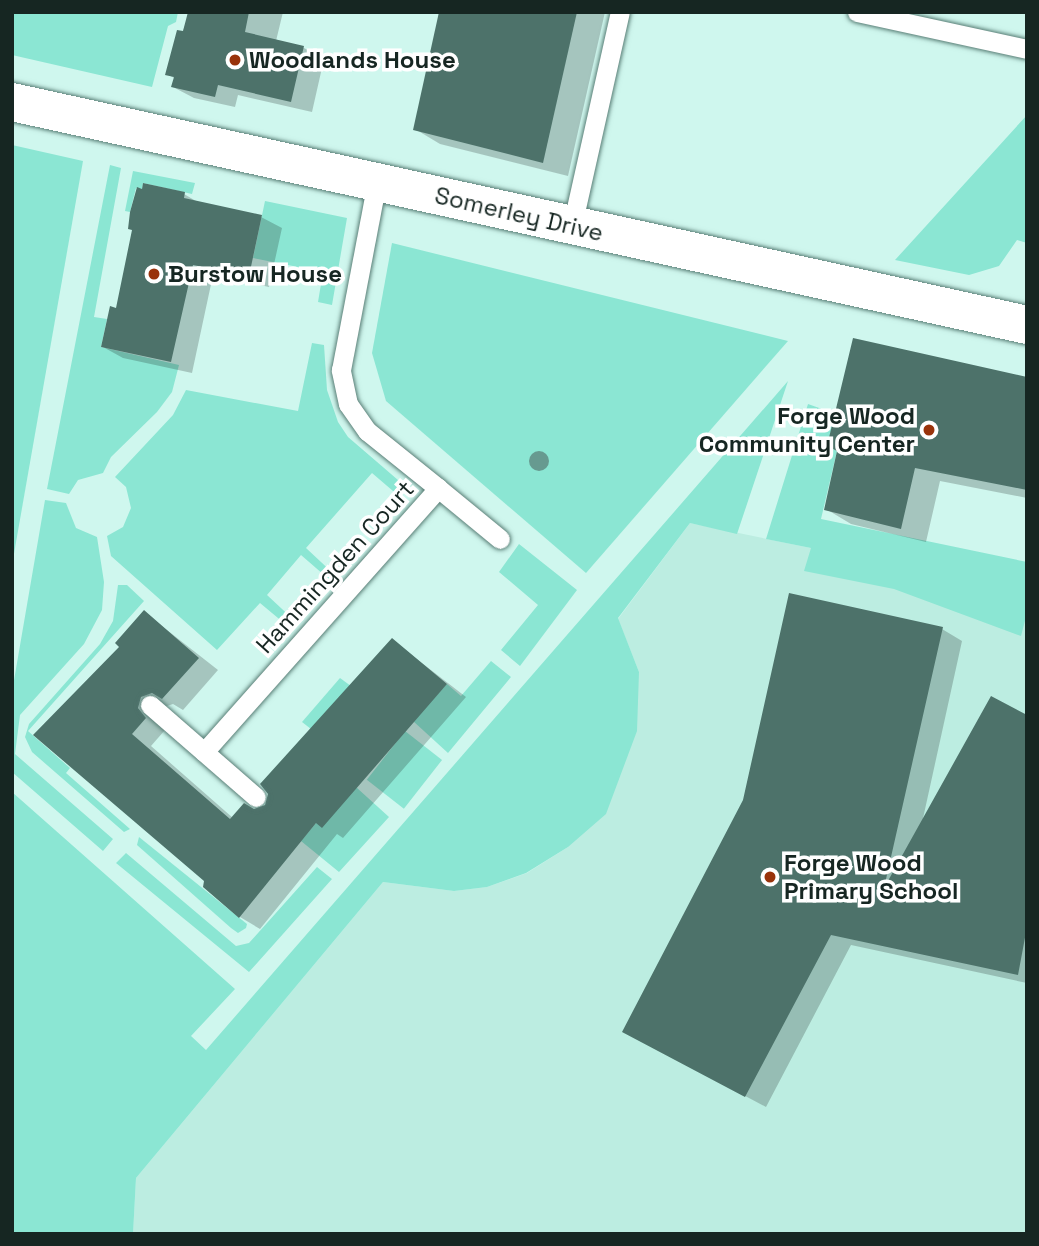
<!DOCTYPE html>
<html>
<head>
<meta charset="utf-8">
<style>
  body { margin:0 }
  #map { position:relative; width:1039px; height:1246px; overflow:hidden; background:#cff7ee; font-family:"Space Grotesk",sans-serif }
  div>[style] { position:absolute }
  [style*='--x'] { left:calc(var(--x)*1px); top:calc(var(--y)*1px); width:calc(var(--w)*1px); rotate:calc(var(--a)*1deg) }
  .built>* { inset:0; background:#bcede1 }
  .green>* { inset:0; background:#8be6d3; transform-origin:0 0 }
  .shadow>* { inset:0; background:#0003 }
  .building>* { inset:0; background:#4d726a }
  .roads { filter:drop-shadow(0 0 2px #597e76) drop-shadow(0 0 2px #597e76) }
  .lane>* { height:19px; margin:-9.5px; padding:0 9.5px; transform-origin:9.5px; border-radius:9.5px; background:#fff }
  .secondary>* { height:38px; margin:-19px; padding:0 19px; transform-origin:19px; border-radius:19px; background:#fff }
  .trees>* { width:20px; height:20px; margin:-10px; border-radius:50%; background:#679a90 }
  .dots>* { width:19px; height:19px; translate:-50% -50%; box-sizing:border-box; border:4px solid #fff; border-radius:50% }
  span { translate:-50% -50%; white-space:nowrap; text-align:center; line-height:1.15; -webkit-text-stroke:7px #fff; paint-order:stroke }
  .poi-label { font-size:24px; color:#162622; font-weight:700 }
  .left { translate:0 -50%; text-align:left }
  .right { translate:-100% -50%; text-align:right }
  .street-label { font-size:24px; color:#162622 }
  .frame { position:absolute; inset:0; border:14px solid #162622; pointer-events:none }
</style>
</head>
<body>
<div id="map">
  <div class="built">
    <i style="clip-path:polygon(690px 523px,811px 548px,1027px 562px,1027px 1234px,133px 1234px,136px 1178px,383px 882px,454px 891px,487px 887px,527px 873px,568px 847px,639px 672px,618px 619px)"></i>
  </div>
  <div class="green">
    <i style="clip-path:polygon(12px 12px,178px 12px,176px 22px,168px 26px,152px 87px,12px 55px)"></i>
    <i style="clip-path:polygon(1027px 115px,1027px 243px,1017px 240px,999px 266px,969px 275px,895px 260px)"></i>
    <i style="clip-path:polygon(12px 145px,83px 161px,12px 565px)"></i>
    <i style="clip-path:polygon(110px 165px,121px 168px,94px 317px,107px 319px,101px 347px,179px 365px,172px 392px,157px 412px,111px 457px,103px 473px,78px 480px,69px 494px,47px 489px)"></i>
    <i style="clip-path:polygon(133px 171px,195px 183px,192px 194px,143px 183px,142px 189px,136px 188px,130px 212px,125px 211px)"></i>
    <i style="clip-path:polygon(265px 201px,347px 218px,332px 305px,318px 302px,323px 272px,253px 258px)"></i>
    <i style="clip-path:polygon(392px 243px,788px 341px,586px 573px,386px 401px,372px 353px)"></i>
    <i style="clip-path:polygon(312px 343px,324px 345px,327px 390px,338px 422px,348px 437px,398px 480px,403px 492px,400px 497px,372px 473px,306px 548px,336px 576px,331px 581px,301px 555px,267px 595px,296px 622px,290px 628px,260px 603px,217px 650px,111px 556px,107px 536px,123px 527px,131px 508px,126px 487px,115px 477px,173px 415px,186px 390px,298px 411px)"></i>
    <i style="clip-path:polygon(788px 381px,737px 534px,690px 523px,618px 618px,639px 672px,637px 731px,606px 814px,568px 847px,526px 873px,487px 887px,454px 891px,383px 882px,136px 1178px,133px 1234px,12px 1234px,12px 792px,235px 989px,191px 1036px,206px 1050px)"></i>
    <i style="clip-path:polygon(808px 404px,836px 414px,827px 446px,837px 451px,821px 519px,1027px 562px,1027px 613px,1021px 636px,894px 589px,804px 571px,811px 548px,766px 539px)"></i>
    <i style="clip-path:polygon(45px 500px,66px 503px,76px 528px,97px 537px,104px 582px,102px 610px,84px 644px,20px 715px,15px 754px,113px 839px,103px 851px,12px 772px,12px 692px)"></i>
    <i style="clip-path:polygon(519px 544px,577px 590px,520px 666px,501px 650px,538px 605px,499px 572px)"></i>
    <i style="clip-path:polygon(118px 585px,127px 585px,144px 601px,28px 731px,70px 768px,66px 773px,130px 829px,124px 832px,32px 752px,25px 737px,29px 724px,100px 644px,113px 621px)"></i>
    <i style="clip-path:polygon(491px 661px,511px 677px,448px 753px,413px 721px,447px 684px,461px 696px)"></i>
    <i style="clip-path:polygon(340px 678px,355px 689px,311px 729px,302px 722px)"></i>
    <i style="left:405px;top:731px;width:47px;height:62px;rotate:38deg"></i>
    <i style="clip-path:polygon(335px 768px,389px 817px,339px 872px,301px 841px,316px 823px)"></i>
    <i style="clip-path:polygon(139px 837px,247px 924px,246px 928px,238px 933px,231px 928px,137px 845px)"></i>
    <i style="clip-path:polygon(126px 853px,236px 946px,249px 943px,317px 867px,332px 879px,249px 972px,116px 863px)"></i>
  </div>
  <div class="shadow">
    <i style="clip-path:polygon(190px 12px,283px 12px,276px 41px,304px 48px,324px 59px,312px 112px,238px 95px,235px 107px,194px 98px,173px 87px,176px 79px,167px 74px)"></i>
    <i style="clip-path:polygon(440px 12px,605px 12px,568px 176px,440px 144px,415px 129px)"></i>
    <i style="clip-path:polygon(184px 194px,201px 204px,261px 217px,282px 228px,269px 287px,213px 275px,192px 373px,123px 358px,103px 347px,117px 310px)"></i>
    <i style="clip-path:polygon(1027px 379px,1027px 498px,940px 481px,926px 542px,851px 524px,826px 509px,839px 451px)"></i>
    <i style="clip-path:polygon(144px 612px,218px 670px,183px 710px,173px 704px,161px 708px,165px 730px,151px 746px,233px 818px,266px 807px,392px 640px,466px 697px,343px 838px,337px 834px,260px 929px,240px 917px,205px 886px,206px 880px,36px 735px,121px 647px)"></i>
    <i style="clip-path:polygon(942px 629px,962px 641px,922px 823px,1027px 717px,1027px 983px,851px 945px,766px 1107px,644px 1042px)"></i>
  </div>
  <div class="building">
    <i style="clip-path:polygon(188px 12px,249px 12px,245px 32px,304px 46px,291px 102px,218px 85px,215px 97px,171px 87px,174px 77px,165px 75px,177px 30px,183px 31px)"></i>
    <i style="clip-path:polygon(439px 12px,577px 12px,543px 163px,413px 130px)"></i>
    <i style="clip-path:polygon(143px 183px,185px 192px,184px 198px,262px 215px,249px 276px,193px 265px,171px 362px,101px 347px,110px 306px,116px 308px,132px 230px,128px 229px,130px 212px,137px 187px,142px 189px)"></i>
    <i style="clip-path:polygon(853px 338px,1027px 377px,1027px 490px,915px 468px,901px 529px,824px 510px,837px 451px,827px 446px)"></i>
    <i style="clip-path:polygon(789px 593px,943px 627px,884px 888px,991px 696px,1027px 715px,1027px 927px,1018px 975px,831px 935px,745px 1097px,622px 1032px,743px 800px)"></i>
    <i style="clip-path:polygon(144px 610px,199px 658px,162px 699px,152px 693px,141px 697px,138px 708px,146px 718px,132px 734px,230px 819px,244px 803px,254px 809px,265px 805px,268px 794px,260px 784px,392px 638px,447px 684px,322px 828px,316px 823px,239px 918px,203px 887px,204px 881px,33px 735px,119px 647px,115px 643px)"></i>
  </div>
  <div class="roads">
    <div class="lane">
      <i style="--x:857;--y:12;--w:174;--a:12.3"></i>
      <i style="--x:572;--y:226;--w:219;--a:-77.4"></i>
      <i style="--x:438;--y:488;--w:80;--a:39.4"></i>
      <i style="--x:150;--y:705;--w:140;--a:41"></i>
      <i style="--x:204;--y:752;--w:353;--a:-48.4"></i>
      <i style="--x:438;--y:488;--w:91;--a:-141.2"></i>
      <i style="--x:367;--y:431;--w:33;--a:-125"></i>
      <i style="--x:348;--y:404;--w:35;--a:-102"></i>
      <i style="--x:341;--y:370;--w:191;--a:-79.2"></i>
    </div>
    <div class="secondary">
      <i style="--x:12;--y:102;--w:1039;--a:12.39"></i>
    </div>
  </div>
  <div class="trees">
    <i style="left:539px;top:461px"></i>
  </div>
  <div class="dots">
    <i style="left:235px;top:60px;background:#99330b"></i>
    <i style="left:154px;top:274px;background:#99330b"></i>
    <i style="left:929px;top:430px;background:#99330b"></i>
    <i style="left:770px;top:877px;background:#99330b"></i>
  </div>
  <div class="poi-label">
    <span class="left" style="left:249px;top:60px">Woodlands House</span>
    <span class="left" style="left:168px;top:274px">Burstow House</span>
    <span class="right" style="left:915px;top:430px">Forge Wood<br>Community Center</span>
    <span class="left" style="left:784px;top:877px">Forge Wood<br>Primary School</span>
  </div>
  <div class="street-label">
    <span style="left:519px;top:214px;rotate:13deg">Somerley Drive</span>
    <span style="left:335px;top:567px;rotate:-48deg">Hammingden Court</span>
  </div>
  <div class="frame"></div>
</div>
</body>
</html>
